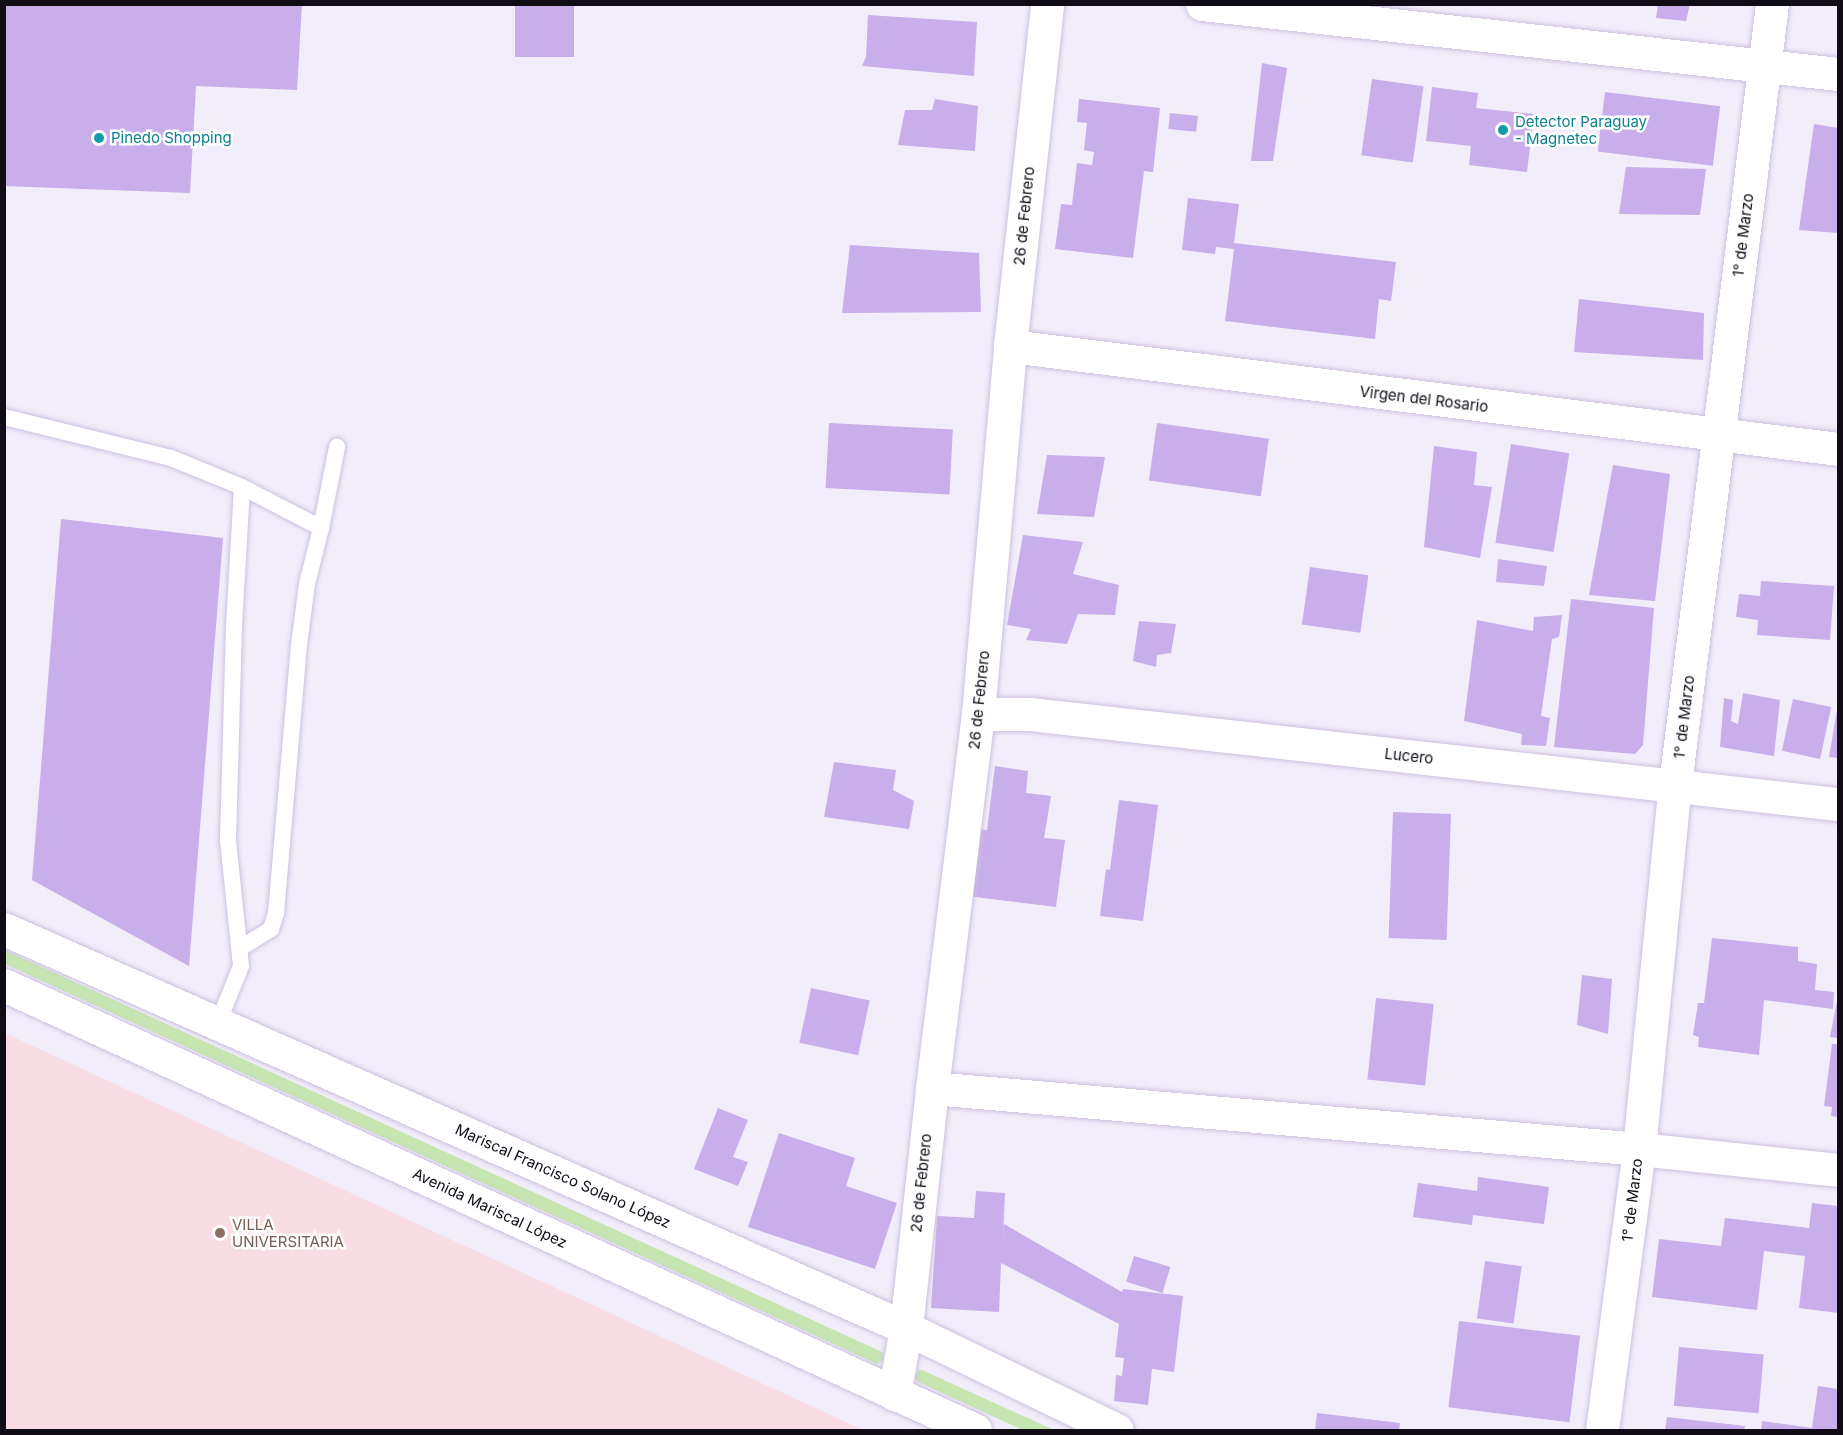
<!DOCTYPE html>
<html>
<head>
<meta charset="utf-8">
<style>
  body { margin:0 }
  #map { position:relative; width:1843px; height:1435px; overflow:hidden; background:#f2edfa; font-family:Inter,sans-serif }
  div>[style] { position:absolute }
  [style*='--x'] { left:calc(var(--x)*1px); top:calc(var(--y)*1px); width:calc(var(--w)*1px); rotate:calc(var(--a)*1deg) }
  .education>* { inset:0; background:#f8dee4 }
  .green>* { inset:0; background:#c6e5b1 }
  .building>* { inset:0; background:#c8aeea; transform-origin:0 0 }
  .roads { filter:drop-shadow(0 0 2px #cdc0e0) drop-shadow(0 0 2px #cdc0e0) }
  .lane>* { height:16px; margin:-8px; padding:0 8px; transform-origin:8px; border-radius:8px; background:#fff }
  .street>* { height:33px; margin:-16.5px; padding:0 16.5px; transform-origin:16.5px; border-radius:16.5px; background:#fff }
  .highway>* { height:33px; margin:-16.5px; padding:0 16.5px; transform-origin:16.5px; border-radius:16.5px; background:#fff }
  .dots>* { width:16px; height:16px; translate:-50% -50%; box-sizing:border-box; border:3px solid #fdfdfd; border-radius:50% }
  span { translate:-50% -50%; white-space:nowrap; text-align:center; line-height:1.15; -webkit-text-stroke:5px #fdfdfd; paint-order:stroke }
  .culture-label { font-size:15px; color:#0d838f }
  .left { translate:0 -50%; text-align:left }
  .street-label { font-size:15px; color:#100c16 }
  .education-label { font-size:15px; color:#785e54 }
  .frame { position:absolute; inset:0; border:6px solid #100c16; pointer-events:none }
</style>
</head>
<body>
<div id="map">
  <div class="education">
    <i style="clip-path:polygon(5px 1033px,9px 1035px,863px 1430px,5px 1430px)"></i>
  </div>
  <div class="green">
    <i style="clip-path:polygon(5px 950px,882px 1352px,884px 1359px,877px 1364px,5px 964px)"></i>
    <i style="clip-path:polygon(919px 1370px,922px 1370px,1054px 1430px,1023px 1430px,918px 1382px,914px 1376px)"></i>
  </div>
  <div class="building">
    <i style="clip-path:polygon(4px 4px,302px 4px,297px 90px,196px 86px,190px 193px,4px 186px)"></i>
    <i style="left:515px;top:4px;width:59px;height:53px"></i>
    <i style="clip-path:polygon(1658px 4px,1690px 4px,1686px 21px,1656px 18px)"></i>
    <i style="clip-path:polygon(868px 15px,977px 22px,974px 76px,862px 66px,866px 57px)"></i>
    <i style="clip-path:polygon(1262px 63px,1287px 68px,1273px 161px,1251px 161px)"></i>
    <i style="left:1372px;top:79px;width:52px;height:77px;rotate:8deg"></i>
    <i style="clip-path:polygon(1432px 87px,1478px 93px,1476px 108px,1534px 114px,1527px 172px,1469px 165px,1471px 146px,1426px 141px)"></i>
    <i style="left:1605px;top:92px;width:116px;height:60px;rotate:7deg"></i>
    <i style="clip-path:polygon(935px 99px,978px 106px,975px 151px,898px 145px,905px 110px,932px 110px)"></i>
    <i style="clip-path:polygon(1079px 99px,1160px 108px,1153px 172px,1144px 171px,1133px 258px,1055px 249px,1061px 204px,1072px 205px,1077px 163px,1092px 165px,1094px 152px,1084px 150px,1087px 123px,1077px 122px)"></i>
    <i style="left:1170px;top:113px;width:28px;height:16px;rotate:6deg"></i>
    <i style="clip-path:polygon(1814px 124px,1838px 128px,1838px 233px,1799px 230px)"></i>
    <i style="clip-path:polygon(1626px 167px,1706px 169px,1700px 215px,1619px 214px)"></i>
    <i style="clip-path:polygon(1188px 198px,1239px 204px,1234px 243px,1396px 262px,1391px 301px,1379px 299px,1375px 339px,1225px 321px,1234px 249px,1216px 247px,1215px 254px,1182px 250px)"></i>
    <i style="clip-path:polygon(850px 245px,979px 253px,981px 312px,842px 313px)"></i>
    <i style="clip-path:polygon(1579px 299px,1704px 313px,1703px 360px,1574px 352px)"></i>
    <i style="left:829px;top:423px;width:124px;height:65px;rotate:3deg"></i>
    <i style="left:1157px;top:423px;width:113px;height:58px;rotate:8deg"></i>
    <i style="left:1511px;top:444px;width:59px;height:100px;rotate:9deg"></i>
    <i style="clip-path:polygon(1434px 446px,1477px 452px,1474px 485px,1492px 487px,1480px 558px,1424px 547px)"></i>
    <i style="clip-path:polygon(1047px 455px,1105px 457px,1094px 517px,1037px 514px)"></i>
    <i style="clip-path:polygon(1613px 465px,1670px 474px,1655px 601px,1589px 595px)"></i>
    <i style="clip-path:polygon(61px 519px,223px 538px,189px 966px,32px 880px)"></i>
    <i style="clip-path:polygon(1023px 535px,1083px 542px,1073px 574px,1119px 585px,1115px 615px,1078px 614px,1067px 644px,1026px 640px,1031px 629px,1007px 625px)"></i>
    <i style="clip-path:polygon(1498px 559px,1547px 566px,1544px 586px,1496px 582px)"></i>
    <i style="left:1310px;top:567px;width:59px;height:58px;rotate:8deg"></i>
    <i style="clip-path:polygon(1761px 581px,1834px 586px,1830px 640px,1757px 635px,1758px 620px,1736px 617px,1739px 594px,1760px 596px)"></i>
    <i style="clip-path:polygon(1571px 599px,1654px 608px,1643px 745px,1635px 754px,1554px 747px)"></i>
    <i style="clip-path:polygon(1562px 615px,1559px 637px,1552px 639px,1541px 716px,1550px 718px,1546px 746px,1521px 745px,1522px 734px,1464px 721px,1477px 620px,1533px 631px,1534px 617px)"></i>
    <i style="clip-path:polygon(1139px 621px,1176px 624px,1171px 653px,1157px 655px,1156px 667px,1133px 661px)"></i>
    <i style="clip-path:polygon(1743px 693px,1780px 700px,1774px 756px,1720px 747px,1724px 698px,1733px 700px,1731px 721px,1738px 724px)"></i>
    <i style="left:1793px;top:699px;width:39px;height:53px;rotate:12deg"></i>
    <i style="clip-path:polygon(1837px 710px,1838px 710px,1838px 758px,1829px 757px)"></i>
    <i style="clip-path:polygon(834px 762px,896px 770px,893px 790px,914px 801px,909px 829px,824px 817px)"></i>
    <i style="clip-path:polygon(995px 766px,1028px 771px,1026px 793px,1051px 796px,1044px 838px,1065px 840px,1056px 907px,966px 896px,975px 829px,987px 830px)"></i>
    <i style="clip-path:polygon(1119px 800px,1158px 805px,1143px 921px,1100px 916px,1106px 869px,1110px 870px)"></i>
    <i style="left:1393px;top:812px;width:58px;height:126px;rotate:2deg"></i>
    <i style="clip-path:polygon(1712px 938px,1798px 947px,1798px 961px,1817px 964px,1815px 990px,1834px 992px,1833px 1009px,1764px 1000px,1759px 1055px,1698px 1047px,1699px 1037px,1693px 1035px,1698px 1003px,1704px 1003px)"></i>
    <i style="clip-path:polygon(1582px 975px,1612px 979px,1608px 1034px,1577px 1025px)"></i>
    <i style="left:811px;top:988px;width:60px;height:56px;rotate:12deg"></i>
    <i style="left:1376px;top:998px;width:58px;height:82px;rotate:6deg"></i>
    <i style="clip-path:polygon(1837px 1001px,1838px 1001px,1838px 1038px,1830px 1037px)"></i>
    <i style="clip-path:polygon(1832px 1044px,1838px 1044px,1838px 1117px,1831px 1116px,1832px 1107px,1824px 1106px)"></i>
    <i style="clip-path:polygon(718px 1108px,748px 1120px,733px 1157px,748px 1162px,738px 1186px,694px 1169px)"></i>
    <i style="clip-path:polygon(779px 1133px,855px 1158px,846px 1186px,897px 1203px,875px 1269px,748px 1227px)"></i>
    <i style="clip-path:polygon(1478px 1177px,1549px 1187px,1544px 1224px,1473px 1215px,1472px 1225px,1413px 1217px,1418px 1183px,1477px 1191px)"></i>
    <i style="clip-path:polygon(976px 1191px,1005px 1193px,1003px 1239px,1004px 1224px,1122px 1292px,1123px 1289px,1183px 1296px,1174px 1372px,1152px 1369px,1148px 1405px,1114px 1401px,1116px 1375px,1122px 1376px,1124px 1358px,1115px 1357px,1119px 1324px,1001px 1263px,999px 1312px,931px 1308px,937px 1216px,974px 1218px)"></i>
    <i style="clip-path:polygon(1812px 1203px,1838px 1206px,1838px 1313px,1799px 1308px,1805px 1256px,1764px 1251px,1757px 1310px,1652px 1297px,1659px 1239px,1721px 1246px,1725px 1218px,1809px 1228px)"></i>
    <i style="left:1134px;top:1256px;width:38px;height:27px;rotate:17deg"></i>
    <i style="left:1485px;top:1261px;width:37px;height:58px;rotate:8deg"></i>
    <i style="left:1459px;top:1321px;width:122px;height:87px;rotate:7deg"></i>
    <i style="left:1679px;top:1347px;width:85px;height:59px;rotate:5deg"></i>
    <i style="clip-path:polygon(1818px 1386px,1838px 1389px,1838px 1430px,1761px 1430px,1762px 1421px,1812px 1428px)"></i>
    <i style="clip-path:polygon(1317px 1413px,1400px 1423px,1399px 1430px,1315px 1430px)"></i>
    <i style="clip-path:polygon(1667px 1417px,1745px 1426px,1744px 1430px,1665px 1430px)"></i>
  </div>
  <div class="roads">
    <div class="lane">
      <i style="--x:4;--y:417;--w:172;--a:13.8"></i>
      <i style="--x:171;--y:458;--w:77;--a:22.2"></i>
      <i style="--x:242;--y:487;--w:89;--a:27.4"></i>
      <i style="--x:321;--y:528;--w:58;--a:104"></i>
      <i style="--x:307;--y:584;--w:62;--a:97.5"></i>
      <i style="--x:299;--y:645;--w:269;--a:94.9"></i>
      <i style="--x:276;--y:913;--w:17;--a:107"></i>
      <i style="--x:271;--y:929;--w:36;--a:148"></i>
      <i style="--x:321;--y:528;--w:83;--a:-78.8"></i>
      <i style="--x:218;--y:1023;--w:61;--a:-68"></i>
      <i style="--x:241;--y:966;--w:126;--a:-95.9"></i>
      <i style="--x:228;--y:841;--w:215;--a:-88.4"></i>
      <i style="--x:234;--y:626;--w:139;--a:-86.7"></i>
    </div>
    <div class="street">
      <i style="--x:1202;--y:4;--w:640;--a:6.28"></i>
      <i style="--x:1010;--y:346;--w:834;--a:7.09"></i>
      <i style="--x:978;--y:714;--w:52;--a:0"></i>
      <i style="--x:1030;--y:714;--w:813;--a:6.36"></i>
      <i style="--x:932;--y:1088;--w:710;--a:4.93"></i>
      <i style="--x:1639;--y:1149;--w:200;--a:6"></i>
      <i style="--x:894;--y:1394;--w:67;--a:-79.7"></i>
      <i style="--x:906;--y:1328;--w:241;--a:-83.8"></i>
      <i style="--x:932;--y:1088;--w:377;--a:-83"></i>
      <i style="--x:978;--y:714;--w:369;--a:-85"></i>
      <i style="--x:1010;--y:346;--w:344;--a:-83.8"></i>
      <i style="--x:1602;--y:1430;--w:283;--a:-82.5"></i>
      <i style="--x:1639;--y:1149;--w:366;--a:-84.4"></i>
      <i style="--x:1675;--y:785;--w:787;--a:-82.92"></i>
    </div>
    <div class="highway">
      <i style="--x:4;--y:929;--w:986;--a:23.86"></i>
      <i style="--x:906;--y:1328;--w:234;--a:25.8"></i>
      <i style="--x:4;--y:985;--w:1068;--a:24.62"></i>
    </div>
  </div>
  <div class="dots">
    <i style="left:1503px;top:130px;background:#0f9aa8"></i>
    <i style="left:99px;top:138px;background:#0f9aa8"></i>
    <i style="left:220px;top:1233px;background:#8d6e63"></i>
  </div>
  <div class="culture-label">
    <span class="left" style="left:1515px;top:130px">Detector Paraguay<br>- Magnetec</span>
    <span class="left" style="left:111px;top:138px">Pinedo Shopping</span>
  </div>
  <div class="street-label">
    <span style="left:1024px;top:216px;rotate:-84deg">26 de Febrero</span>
    <span style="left:1743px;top:235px;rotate:-83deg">1° de Marzo</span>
    <span style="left:1424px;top:399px;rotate:7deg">Virgen del Rosario</span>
    <span style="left:979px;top:700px;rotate:-84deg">26 de Febrero</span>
    <span style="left:1684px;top:717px;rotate:-83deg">1° de Marzo</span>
    <span style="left:1409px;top:756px;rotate:6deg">Lucero</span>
    <span style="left:563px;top:1176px;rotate:24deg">Mariscal Francisco Solano López</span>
    <span style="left:921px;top:1183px;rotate:-84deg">26 de Febrero</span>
    <span style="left:1632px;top:1200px;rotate:-83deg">1° de Marzo</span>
    <span style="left:490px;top:1208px;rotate:25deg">Avenida Mariscal López</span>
  </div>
  <div class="education-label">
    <span class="left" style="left:232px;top:1233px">VILLA<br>UNIVERSITARIA</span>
  </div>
  <div class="frame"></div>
</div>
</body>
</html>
